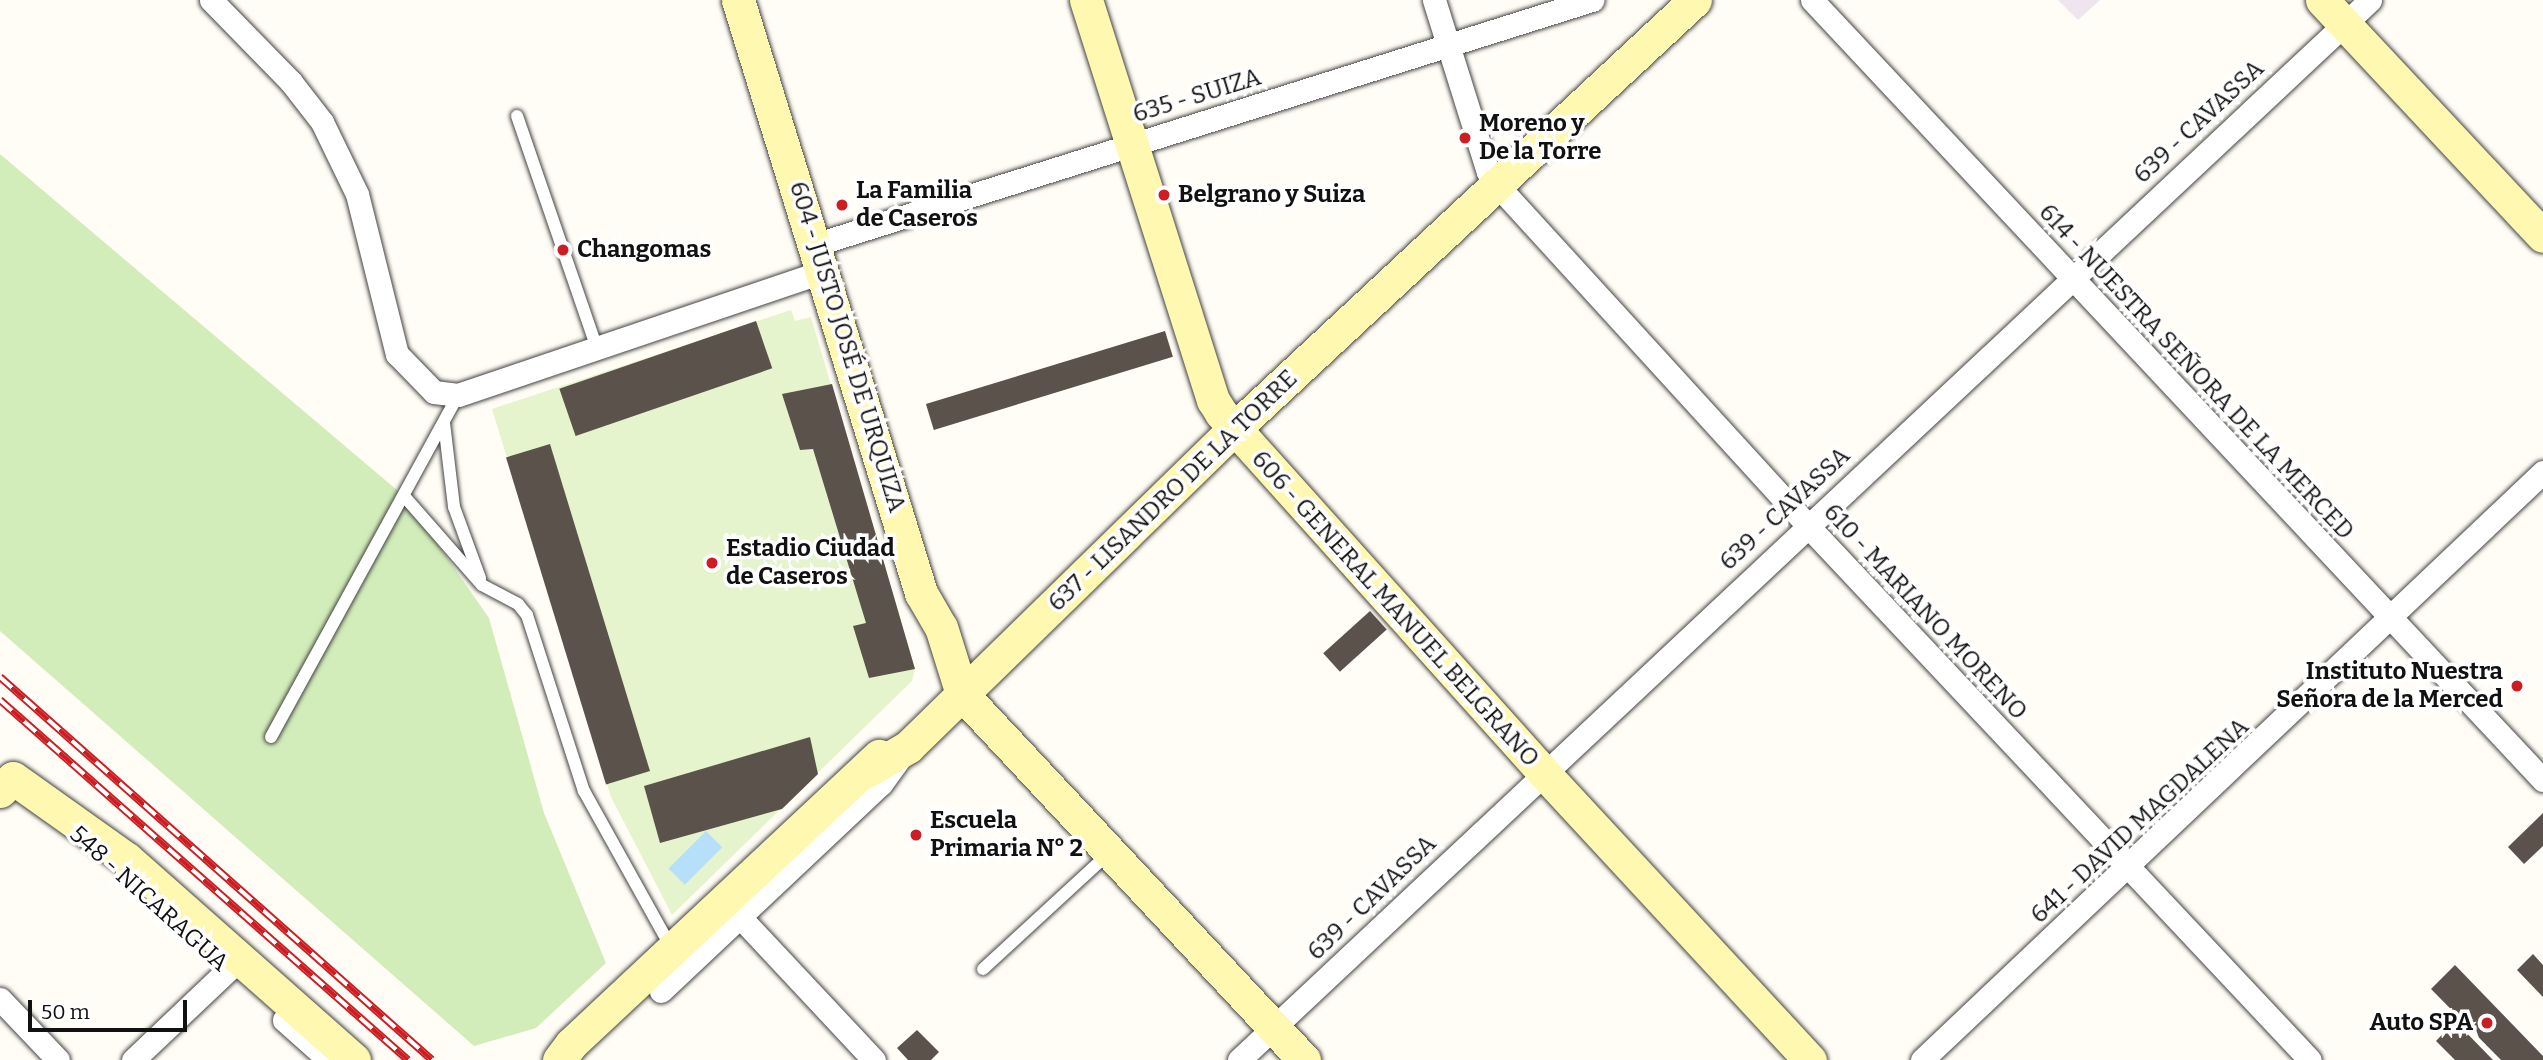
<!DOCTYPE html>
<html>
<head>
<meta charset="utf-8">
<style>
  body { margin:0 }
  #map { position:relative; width:2543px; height:1060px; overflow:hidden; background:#fffdf5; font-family:Bitter,serif }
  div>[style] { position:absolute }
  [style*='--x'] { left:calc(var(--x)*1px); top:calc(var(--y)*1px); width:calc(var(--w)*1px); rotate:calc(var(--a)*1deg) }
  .industrial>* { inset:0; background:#efe5ef }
  .green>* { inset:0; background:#d3edba }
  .pitch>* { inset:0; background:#e5f4cd }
  .water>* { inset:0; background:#b6dffa; transform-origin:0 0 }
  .building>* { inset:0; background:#5b524c; transform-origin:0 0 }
  .roads { filter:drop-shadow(0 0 2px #444) drop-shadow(0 0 2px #444) }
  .lane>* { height:12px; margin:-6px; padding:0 6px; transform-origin:6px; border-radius:6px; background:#fff }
  .street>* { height:23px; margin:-11.5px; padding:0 11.5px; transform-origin:11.5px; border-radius:11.5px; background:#fff }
  .secondary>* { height:33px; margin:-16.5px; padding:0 16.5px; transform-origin:16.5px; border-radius:16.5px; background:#fff8b0 }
  .rail>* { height:8px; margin-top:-4px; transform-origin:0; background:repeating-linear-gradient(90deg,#fff 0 16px,#cc1e22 0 32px); box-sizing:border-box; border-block:2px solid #cc1e22 }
  .dots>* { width:19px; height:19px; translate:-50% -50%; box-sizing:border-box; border:4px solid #fff; border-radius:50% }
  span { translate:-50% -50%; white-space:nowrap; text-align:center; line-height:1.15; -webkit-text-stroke:7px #fff; paint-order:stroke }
  .street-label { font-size:24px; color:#111 }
  .poi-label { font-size:24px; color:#111; font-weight:700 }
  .left { translate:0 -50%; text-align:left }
  .right { translate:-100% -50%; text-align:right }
  .scale { position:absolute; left:28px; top:1000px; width:159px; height:32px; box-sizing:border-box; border:4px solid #111; border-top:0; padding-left:9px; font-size:21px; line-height:24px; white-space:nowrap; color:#111; -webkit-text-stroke:5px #fff; paint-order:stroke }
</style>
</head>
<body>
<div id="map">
  <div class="industrial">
    <i style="clip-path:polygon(2058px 0,2100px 0,2078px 20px)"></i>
  </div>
  <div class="green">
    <i style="clip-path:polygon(0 154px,404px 496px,489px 618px,544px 813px,606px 963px,536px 1028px,474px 1046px,0 631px)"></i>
  </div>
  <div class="pitch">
    <i style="clip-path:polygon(791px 310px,795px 321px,811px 317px,915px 669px,912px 681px,672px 915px,611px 797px,492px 409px)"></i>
  </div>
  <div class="water">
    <i style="left:706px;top:831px;width:23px;height:53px;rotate:45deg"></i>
  </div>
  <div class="building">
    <i style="left:756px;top:321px;width:50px;height:208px;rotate:71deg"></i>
    <i style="left:1165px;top:331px;width:27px;height:250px;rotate:73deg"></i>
    <i style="clip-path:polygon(832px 384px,915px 669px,869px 678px,853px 626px,866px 623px,813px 449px,800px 450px,782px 394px)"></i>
    <i style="left:550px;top:444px;width:342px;height:46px;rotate:73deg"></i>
    <i style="left:1370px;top:611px;width:25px;height:63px;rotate:48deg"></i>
    <i style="clip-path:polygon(810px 737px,818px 774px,782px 809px,660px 843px,644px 786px)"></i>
    <i style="clip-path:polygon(2543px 813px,2543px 846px,2524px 864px,2508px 847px)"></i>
    <i style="clip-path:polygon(2533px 954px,2543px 965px,2543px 997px,2517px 970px)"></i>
    <i style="clip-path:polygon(2455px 965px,2543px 1056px,2543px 1060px,2501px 1060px,2431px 989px)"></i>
    <i style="clip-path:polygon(2455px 1021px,2493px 1060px,2455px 1060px,2436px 1041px)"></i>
    <i style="clip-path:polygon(917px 1030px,939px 1052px,931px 1060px,908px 1060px,897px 1048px)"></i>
  </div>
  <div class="roads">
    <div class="lane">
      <i style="--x:517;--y:116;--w:243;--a:71"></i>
      <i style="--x:444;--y:423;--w:85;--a:83.2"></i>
      <i style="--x:454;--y:507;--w:76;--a:69.9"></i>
      <i style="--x:404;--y:496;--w:118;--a:48.8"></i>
      <i style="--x:482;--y:585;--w:41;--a:27.8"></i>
      <i style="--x:518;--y:604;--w:14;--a:51"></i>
      <i style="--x:527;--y:615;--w:185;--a:72.1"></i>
      <i style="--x:584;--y:791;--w:165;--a:60.9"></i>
      <i style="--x:271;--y:737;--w:390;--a:-61.3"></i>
      <i style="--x:983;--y:969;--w:171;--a:-42.6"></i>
    </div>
    <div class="street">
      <i style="--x:211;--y:0;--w:115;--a:45.7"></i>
      <i style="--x:291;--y:82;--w:51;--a:52.2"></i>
      <i style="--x:322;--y:122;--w:80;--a:64.1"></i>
      <i style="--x:357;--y:194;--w:165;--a:76"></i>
      <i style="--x:397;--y:354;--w:53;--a:45.8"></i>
      <i style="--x:434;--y:392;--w:24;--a:7"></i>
      <i style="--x:458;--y:395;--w:386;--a:-18.7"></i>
      <i style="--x:1434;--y:0;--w:180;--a:72.6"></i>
      <i style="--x:1488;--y:172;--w:16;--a:55"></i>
      <i style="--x:1497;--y:185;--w:460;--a:47.6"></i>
      <i style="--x:1807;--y:525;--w:734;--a:46.77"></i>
      <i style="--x:1812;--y:0;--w:1069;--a:46.86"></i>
      <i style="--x:817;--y:244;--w:813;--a:-17.48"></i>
      <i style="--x:740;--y:917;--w:196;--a:46.9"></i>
      <i style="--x:661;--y:991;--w:302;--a:-43.3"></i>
      <i style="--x:881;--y:784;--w:32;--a:-54"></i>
      <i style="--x:0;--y:999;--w:84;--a:46.4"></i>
      <i style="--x:284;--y:1020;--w:60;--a:41.6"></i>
      <i style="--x:133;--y:1060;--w:131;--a:-43.5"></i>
      <i style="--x:1239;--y:1060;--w:1550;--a:-43.14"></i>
      <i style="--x:1922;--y:1060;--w:855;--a:-43.44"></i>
    </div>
    <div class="secondary">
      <i style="--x:738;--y:0;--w:621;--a:72.85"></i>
      <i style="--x:921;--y:593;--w:39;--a:60"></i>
      <i style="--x:941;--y:627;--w:70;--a:72.6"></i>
      <i style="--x:962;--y:694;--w:501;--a:46.94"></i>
      <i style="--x:1086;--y:0;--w:420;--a:72.4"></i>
      <i style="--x:1213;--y:400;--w:15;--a:58"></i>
      <i style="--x:1221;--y:413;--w:482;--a:48.1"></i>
      <i style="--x:1543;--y:772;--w:393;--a:47.2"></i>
      <i style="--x:2322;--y:0;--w:323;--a:46.9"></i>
      <i style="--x:867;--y:771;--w:48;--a:-30.3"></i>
      <i style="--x:908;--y:747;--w:454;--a:-44.3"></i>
      <i style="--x:1233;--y:430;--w:631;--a:-42.95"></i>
      <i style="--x:0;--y:791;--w:18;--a:-45"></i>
      <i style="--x:13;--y:778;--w:140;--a:35.4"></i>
      <i style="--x:127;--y:859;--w:303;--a:41.5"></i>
      <i style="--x:559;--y:1060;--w:20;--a:-53"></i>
      <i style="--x:571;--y:1044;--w:422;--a:-43.1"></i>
    </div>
  </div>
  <div class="rail">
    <i style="--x:0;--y:677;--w:577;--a:41.56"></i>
    <i style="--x:0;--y:700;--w:544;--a:41.42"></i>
  </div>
  <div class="dots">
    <i style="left:1465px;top:138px;background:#cc1e22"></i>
    <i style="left:1164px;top:195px;background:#cc1e22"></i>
    <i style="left:842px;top:205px;background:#cc1e22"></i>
    <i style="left:563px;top:250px;background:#cc1e22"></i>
    <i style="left:712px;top:563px;background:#cc1e22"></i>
    <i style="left:2517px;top:686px;background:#cc1e22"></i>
    <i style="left:916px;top:835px;background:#cc1e22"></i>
    <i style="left:2487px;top:1023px;background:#cc1e22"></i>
  </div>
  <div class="street-label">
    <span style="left:1197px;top:96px;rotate:-17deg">635 - SUIZA</span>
    <span style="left:2199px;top:122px;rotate:-43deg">639 - CAVASSA</span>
    <span style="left:847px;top:347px;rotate:73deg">604 - JUSTO JOSÉ DE URQUIZA</span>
    <span style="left:2196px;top:372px;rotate:47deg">614 - NUESTRA SEÑORA DE LA MERCED</span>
    <span style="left:1173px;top:491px;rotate:-44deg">637 - LISANDRO DE LA TORRE</span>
    <span style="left:1785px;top:509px;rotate:-43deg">639 - CAVASSA</span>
    <span style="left:1395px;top:609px;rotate:48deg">606 - GENERAL MANUEL BELGRANO</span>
    <span style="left:1925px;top:612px;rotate:47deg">610 - MARIANO MORENO</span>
    <span style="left:2140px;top:821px;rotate:-43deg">641 - DAVID MAGDALENA</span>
    <span style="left:1372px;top:898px;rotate:-44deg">639 - CAVASSA</span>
    <span style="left:149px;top:899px;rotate:42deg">548 - NICARAGUA</span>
  </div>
  <div class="poi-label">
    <span class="left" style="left:1479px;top:138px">Moreno y<br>De la Torre</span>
    <span class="left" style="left:856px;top:205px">La Familia<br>de Caseros</span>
    <span class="left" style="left:1178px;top:195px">Belgrano y Suiza</span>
    <span class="left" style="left:577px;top:250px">Changomas</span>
    <span class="left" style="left:726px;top:563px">Estadio Ciudad<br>de Caseros</span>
    <span class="right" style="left:2503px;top:686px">Instituto Nuestra<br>Señora de la Merced</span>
    <span class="left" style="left:930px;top:835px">Escuela<br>Primaria N° 2</span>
    <span class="right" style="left:2473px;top:1023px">Auto SPA</span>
  </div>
  <div class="scale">50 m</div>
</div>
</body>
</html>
